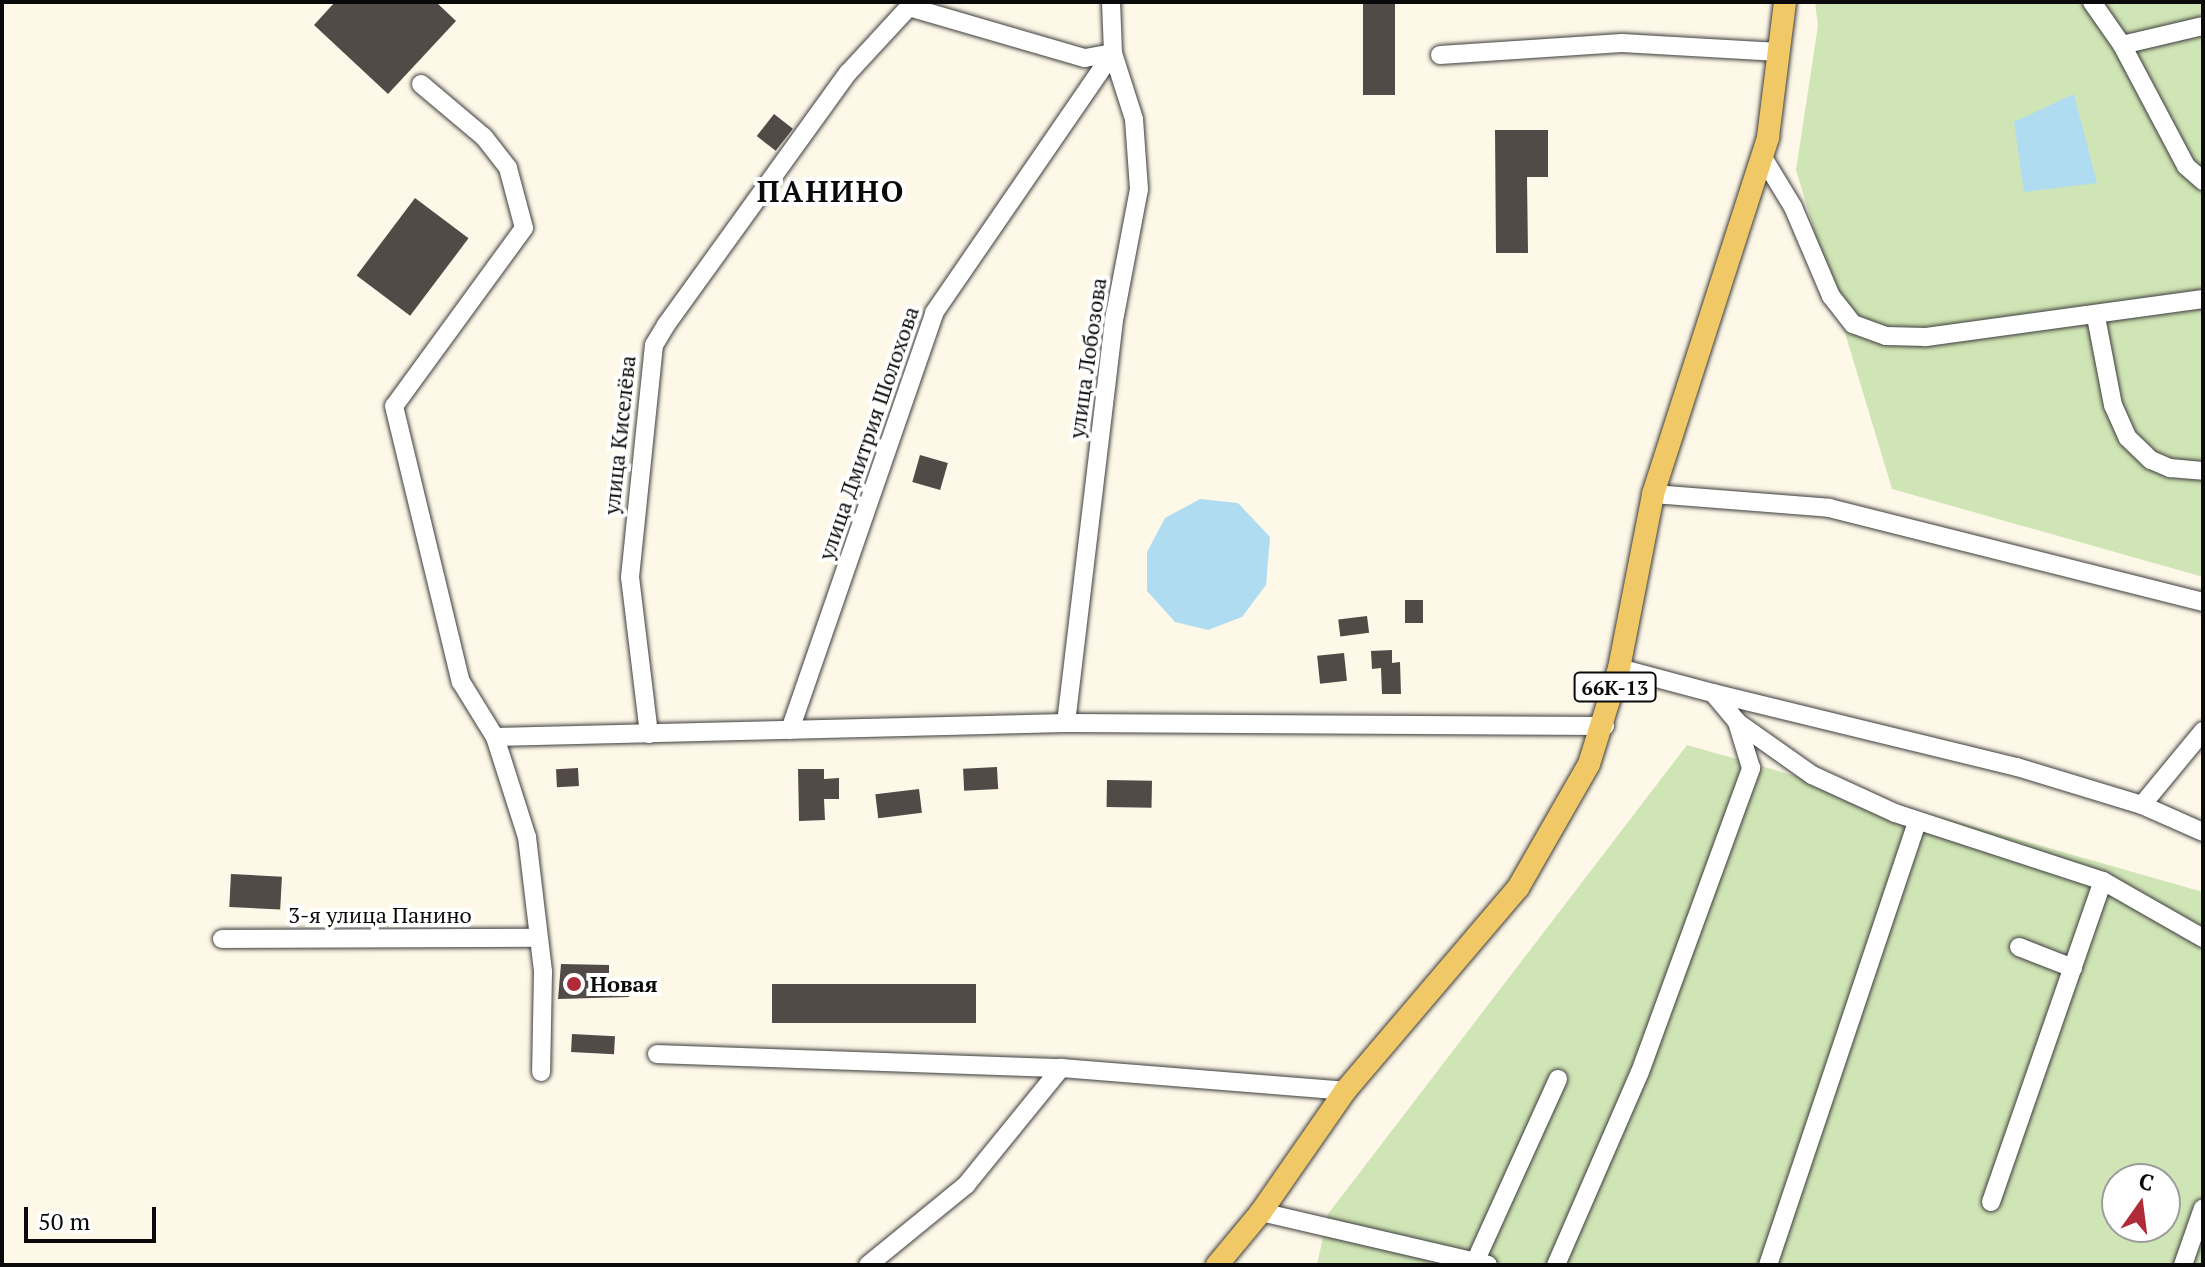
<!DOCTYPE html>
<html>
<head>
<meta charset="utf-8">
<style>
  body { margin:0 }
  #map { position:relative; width:2205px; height:1267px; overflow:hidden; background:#fef8e8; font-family:"PT Serif",serif }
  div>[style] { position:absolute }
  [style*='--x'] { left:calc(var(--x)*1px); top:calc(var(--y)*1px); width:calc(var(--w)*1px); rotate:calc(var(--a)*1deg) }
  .green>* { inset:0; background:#d0e5b5 }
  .water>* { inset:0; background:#b0dcf2 }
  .building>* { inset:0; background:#524a47; transform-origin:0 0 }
  .roads { filter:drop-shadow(0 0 2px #3d3d3d) drop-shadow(0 0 2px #3d3d3d) }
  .minor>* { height:18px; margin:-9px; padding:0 9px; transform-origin:9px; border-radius:9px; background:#fff }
  .major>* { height:22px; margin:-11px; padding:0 11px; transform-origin:11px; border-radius:11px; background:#f0c865 }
  .dots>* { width:22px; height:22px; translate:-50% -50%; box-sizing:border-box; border:4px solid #fff; border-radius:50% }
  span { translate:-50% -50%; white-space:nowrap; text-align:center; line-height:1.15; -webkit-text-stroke:8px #fff; paint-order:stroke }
  .shield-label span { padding:2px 6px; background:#fff; border:2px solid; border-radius:6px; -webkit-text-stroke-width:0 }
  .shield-label { font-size:20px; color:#0a0a0a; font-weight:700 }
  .street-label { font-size:22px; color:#0a0a0a }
  .poi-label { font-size:22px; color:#0a0a0a; font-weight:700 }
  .left { translate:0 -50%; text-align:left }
  .district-label { font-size:30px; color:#0a0a0a; font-weight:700; letter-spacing:2px }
  .frame { position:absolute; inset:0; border:4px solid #0a0a0a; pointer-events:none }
  .north { position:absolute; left:2101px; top:1163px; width:80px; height:80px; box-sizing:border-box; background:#fff; border:2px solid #9d9d9d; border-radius:50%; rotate:14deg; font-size:22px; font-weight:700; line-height:32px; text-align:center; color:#0a0a0a }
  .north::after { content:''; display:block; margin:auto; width:28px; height:36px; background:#b02b38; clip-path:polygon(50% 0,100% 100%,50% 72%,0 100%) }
  .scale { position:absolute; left:24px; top:1207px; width:132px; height:36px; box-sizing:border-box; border:4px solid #0a0a0a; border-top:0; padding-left:10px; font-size:24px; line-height:28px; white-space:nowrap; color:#0a0a0a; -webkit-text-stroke:6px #fff; paint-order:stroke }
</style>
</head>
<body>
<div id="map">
  <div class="green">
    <i style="clip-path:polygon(1815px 2px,2203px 2px,2203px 577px,1892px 489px,1796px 170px,1818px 26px)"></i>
    <i style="clip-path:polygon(evenodd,1687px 745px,2203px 892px,2203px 1265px,1317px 1265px,1328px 1214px,1687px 745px,2117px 1179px,2165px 1179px,2165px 1227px,2117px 1227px,2117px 1179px)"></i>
  </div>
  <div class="water">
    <i style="clip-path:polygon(2074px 94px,2097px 183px,2024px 192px,2014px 122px)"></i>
    <i style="clip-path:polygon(1200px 499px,1238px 503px,1270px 537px,1266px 585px,1242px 617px,1208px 630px,1175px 622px,1147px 591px,1147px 552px,1165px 518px)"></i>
  </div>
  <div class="building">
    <i style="clip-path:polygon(335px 2px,436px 2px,456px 21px,388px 94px,314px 25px)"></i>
    <i style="left:1363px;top:2px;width:32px;height:93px"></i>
    <i style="left:774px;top:114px;width:24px;height:28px;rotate:38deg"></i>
    <i style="clip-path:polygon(1495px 130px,1548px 130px,1548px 177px,1527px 177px,1528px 253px,1496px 253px)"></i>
    <i style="left:415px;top:198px;width:67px;height:97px;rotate:37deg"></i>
    <i style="left:920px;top:455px;width:29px;height:28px;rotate:16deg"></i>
    <i style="left:1405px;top:600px;width:18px;height:23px"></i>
    <i style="left:1367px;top:616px;width:17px;height:29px;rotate:83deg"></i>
    <i style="clip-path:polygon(1392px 650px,1392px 663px,1400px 662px,1401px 694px,1382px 694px,1381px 668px,1372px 669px,1371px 651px)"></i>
    <i style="left:1344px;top:653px;width:28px;height:27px;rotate:84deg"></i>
    <i style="left:997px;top:767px;width:22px;height:34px;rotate:87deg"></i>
    <i style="left:578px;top:768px;width:18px;height:22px;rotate:87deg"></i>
    <i style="clip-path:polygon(798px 769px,824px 769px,824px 779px,839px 778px,839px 799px,824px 799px,825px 820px,799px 821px)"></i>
    <i style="left:1107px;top:780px;width:45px;height:27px;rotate:1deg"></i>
    <i style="left:919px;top:789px;width:24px;height:44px;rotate:83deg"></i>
    <i style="left:231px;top:874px;width:51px;height:33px;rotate:3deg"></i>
    <i style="clip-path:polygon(561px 964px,609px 965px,609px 978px,629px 978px,629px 997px,558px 999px)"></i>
    <i style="left:772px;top:984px;width:204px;height:39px"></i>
    <i style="left:572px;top:1034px;width:43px;height:18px;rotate:3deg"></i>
  </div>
  <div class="roads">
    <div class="minor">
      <i style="--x:2092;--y:2;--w:52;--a:55.1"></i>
      <i style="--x:2122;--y:45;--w:137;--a:62.1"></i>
      <i style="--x:2186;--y:166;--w:23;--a:41"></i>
      <i style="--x:2122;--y:45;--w:83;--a:-13.2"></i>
      <i style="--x:1440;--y:55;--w:182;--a:-3.8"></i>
      <i style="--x:1622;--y:43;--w:157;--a:3.3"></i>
      <i style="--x:421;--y:84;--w:82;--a:40.1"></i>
      <i style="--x:484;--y:137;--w:39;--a:52"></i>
      <i style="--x:508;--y:168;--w:62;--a:75.1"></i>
      <i style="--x:524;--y:228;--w:220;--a:126.1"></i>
      <i style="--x:394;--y:406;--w:284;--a:76.4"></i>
      <i style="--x:461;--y:682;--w:65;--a:58.3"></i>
      <i style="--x:495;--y:737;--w:571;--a:-1.4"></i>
      <i style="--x:1066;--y:723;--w:539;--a:0.32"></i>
      <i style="--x:1762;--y:156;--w:60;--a:58.7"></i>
      <i style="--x:1793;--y:207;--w:97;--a:66.9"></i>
      <i style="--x:1831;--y:296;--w:36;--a:52"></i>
      <i style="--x:1853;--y:324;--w:35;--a:20"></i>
      <i style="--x:1886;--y:336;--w:40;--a:1.4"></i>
      <i style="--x:1926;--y:337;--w:280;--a:-7.8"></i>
      <i style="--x:2096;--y:317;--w:90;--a:79.1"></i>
      <i style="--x:2113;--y:405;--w:36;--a:66"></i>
      <i style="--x:2128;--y:438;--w:32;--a:44"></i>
      <i style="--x:2151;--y:460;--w:21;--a:23"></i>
      <i style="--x:2170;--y:468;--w:33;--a:5"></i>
      <i style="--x:1653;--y:494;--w:177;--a:4.5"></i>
      <i style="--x:1829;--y:508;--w:386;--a:14.1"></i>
      <i style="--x:1619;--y:668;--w:97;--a:14.9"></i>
      <i style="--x:1713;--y:693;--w:38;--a:50"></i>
      <i style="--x:1737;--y:722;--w:92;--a:35.2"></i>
      <i style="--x:1812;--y:775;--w:91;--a:24.6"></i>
      <i style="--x:1895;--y:813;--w:219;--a:18.1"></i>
      <i style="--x:2103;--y:881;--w:115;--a:29.7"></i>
      <i style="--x:1713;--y:693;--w:313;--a:13.7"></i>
      <i style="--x:2017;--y:767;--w:131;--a:16.9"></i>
      <i style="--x:2142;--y:805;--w:67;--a:23.9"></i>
      <i style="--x:1066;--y:723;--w:411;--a:-83.2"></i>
      <i style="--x:1115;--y:315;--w:128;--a:-79.2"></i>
      <i style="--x:1139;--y:189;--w:70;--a:-94.1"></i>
      <i style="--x:1134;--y:119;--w:69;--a:-107.7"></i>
      <i style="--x:1113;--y:53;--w:51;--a:-92.2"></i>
      <i style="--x:790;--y:730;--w:441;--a:-70.9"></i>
      <i style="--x:934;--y:313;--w:316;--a:-55.5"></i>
      <i style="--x:649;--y:734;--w:158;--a:-96.9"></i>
      <i style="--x:630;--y:577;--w:233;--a:-84.1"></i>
      <i style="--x:654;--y:345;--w:23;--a:-59"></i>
      <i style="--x:666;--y:325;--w:311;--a:-54.2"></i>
      <i style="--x:848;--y:73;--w:90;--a:-47.3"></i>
      <i style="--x:909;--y:7;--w:183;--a:16.2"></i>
      <i style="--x:1085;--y:58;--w:28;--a:-10"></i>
      <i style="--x:495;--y:737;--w:105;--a:72.3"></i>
      <i style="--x:527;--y:837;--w:136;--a:83.2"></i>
      <i style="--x:543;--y:972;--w:100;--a:91.1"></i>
      <i style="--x:2142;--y:805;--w:96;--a:-50.5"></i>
      <i style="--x:222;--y:939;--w:316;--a:-0.2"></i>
      <i style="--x:2019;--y:947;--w:58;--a:21.3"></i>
      <i style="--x:657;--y:1054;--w:404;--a:2"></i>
      <i style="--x:1061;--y:1068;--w:285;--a:4.6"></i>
      <i style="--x:1991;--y:1202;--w:340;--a:-70.8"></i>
      <i style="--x:1261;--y:1212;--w:233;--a:13.1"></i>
      <i style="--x:1475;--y:1262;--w:201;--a:-65.6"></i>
      <i style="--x:868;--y:1265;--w:127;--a:-39.2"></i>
      <i style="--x:966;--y:1185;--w:151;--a:-50.9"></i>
      <i style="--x:1556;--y:1265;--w:210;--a:-66.5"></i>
      <i style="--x:1640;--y:1072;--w:324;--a:-69.9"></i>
      <i style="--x:1751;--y:768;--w:48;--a:-106.9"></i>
      <i style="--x:1768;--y:1265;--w:468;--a:-71.4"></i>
      <i style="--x:2183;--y:1265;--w:60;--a:-70.7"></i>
    </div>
    <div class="major">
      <i style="--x:1217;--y:1265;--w:69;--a:-50.3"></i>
      <i style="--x:1261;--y:1212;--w:147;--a:-55.2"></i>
      <i style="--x:1345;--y:1091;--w:267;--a:-49.6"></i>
      <i style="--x:1518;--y:888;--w:143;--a:-60.2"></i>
      <i style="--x:1589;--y:764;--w:101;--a:-72.6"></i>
      <i style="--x:1619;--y:668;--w:177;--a:-78.9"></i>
      <i style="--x:1653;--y:494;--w:375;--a:-72.1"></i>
      <i style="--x:1768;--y:137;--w:136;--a:-82.8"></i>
    </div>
  </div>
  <div class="dots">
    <i style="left:574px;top:984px;background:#b02b38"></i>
  </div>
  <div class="shield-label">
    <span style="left:1615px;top:687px">66К-13</span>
  </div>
  <div class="street-label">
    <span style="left:1087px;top:358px;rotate:-82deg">улица Лобозова</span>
    <span style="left:868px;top:433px;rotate:-71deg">улица Дмитрия Шолохова</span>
    <span style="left:619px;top:435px;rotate:-84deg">улица Киселёва</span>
    <span style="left:380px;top:915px">3-я улица Панино</span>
  </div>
  <div class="poi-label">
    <span class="left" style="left:590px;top:984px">Новая</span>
  </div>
  <div class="district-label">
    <span style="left:831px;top:191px">ПАНИНО</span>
  </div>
  <div class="frame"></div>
  <div class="north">С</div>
  <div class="scale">50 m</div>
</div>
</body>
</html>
